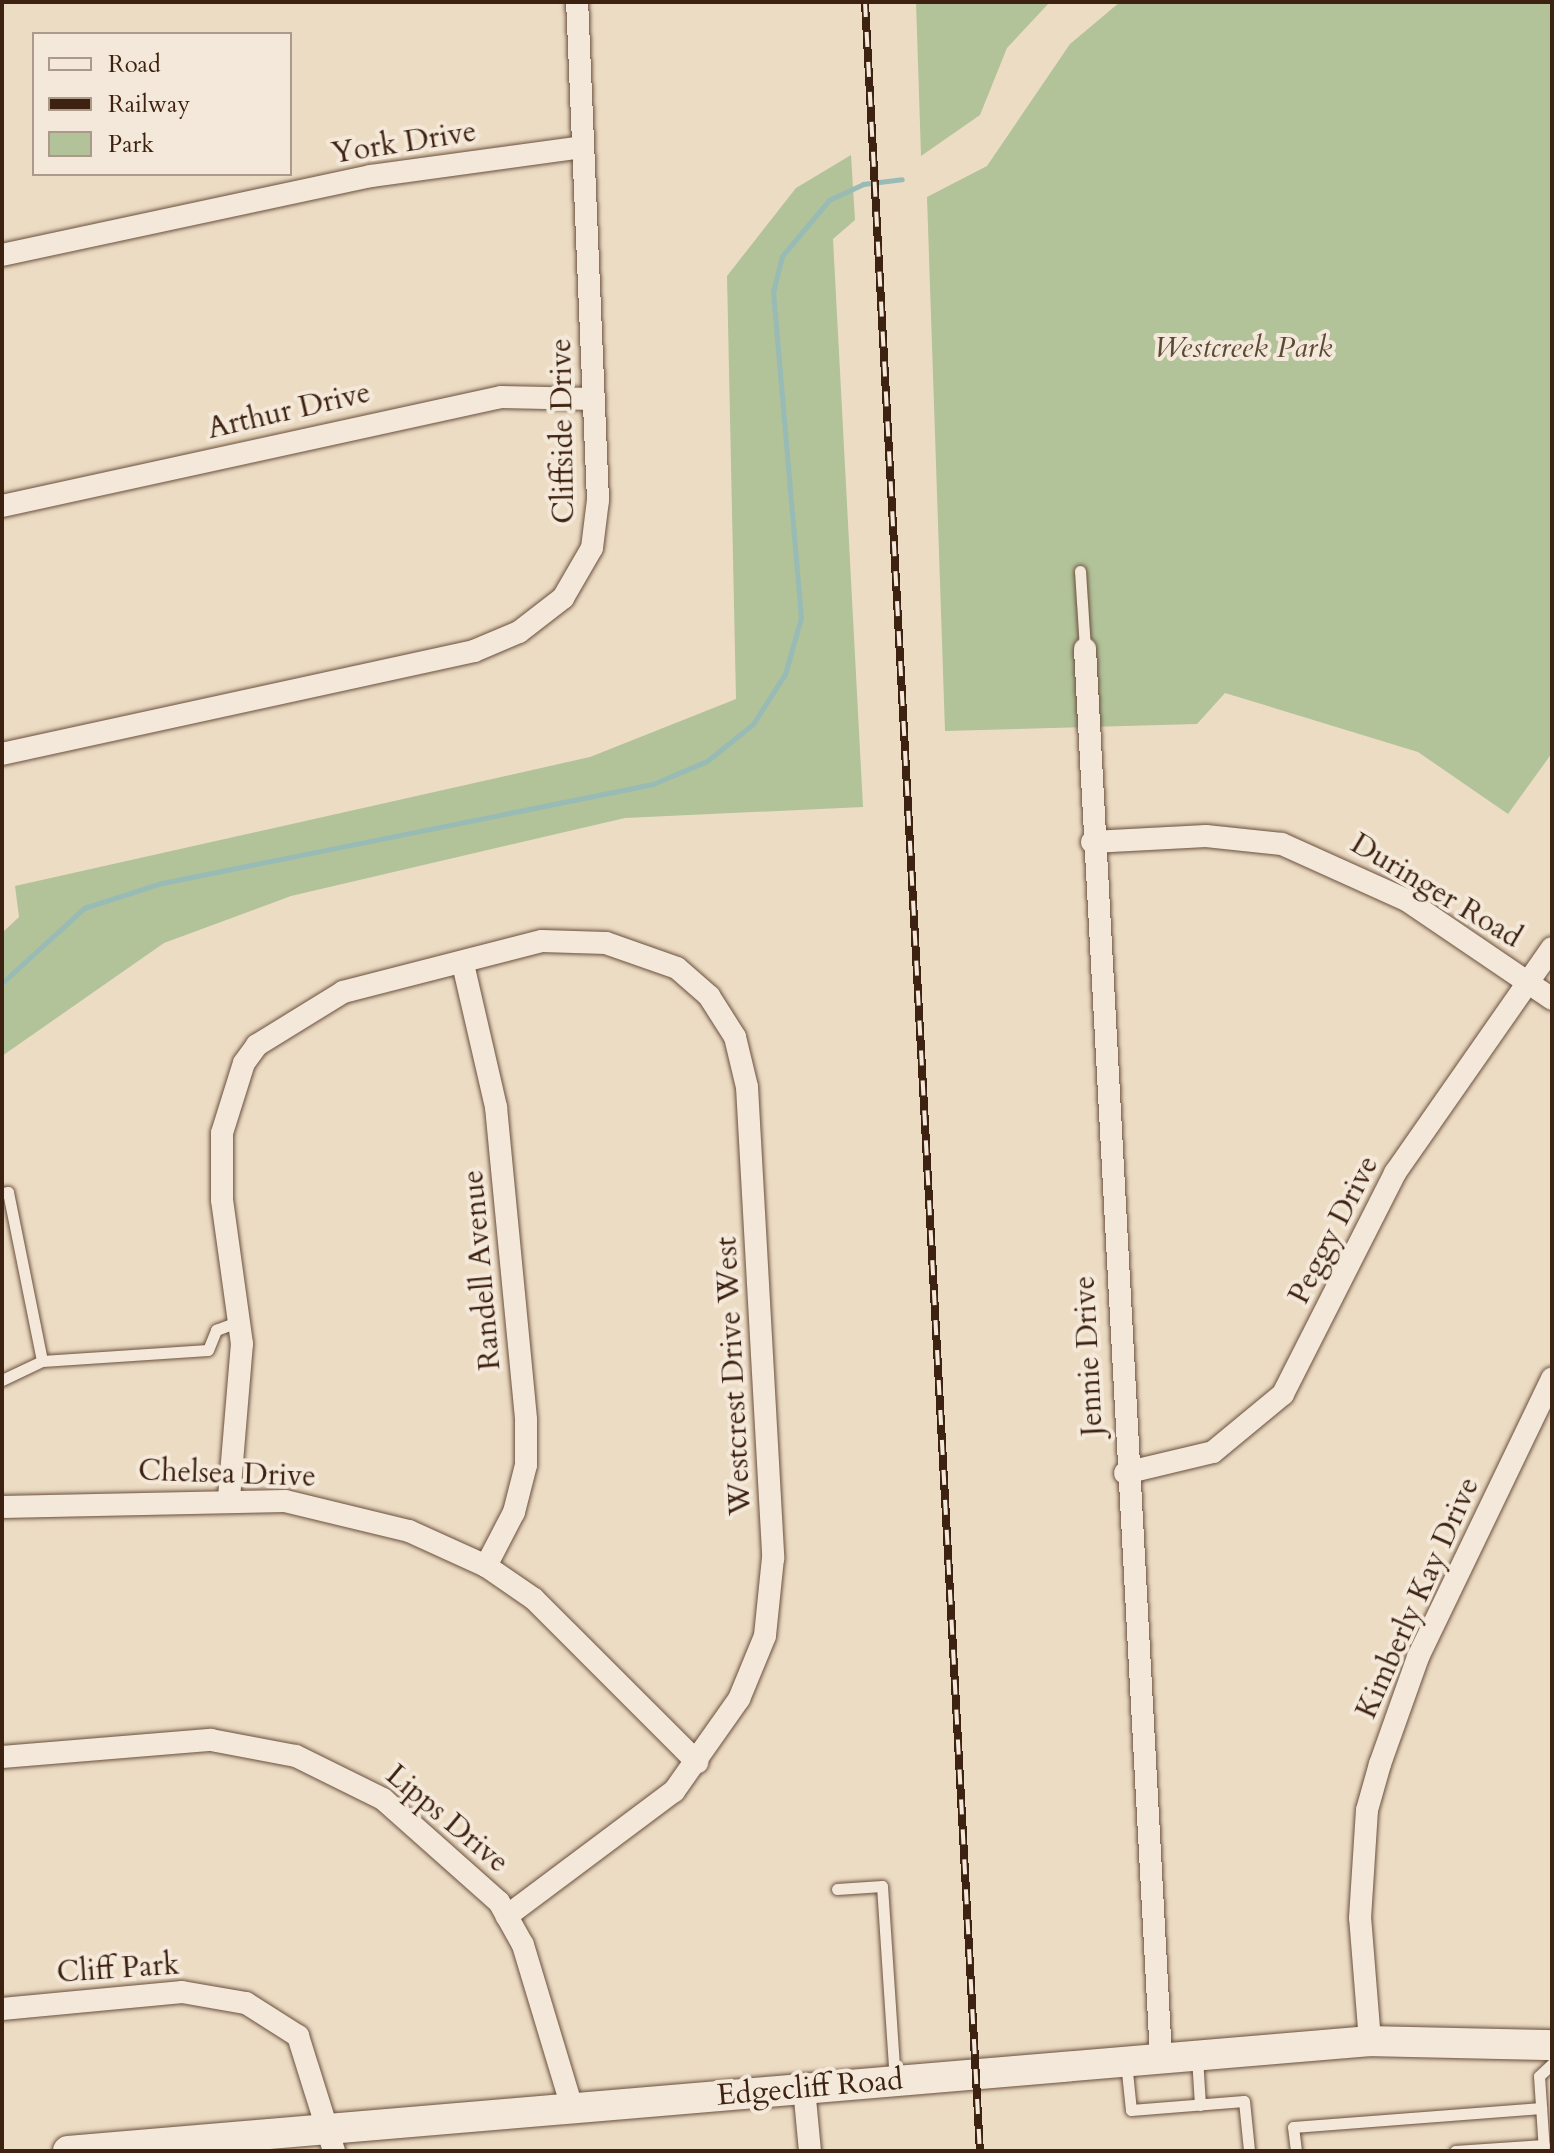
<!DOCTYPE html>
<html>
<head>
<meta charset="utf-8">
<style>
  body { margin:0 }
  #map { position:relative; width:1554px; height:2153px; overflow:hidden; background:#eddcc4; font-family:Cardo,serif }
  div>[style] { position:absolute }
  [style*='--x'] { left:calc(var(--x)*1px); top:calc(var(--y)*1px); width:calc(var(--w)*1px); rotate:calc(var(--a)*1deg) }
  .green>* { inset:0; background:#b2c299 }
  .stream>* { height:5px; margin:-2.5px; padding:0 2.5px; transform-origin:2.5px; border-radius:2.5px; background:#99bbb5 }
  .roads { filter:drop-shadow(0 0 2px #6a503e) drop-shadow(0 0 2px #6a503e) }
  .lane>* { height:11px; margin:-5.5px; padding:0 5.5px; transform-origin:5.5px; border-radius:5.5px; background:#f3e8d9 }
  .street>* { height:22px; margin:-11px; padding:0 11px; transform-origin:11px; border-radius:11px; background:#f3e8d9 }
  .secondary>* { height:30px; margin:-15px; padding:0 15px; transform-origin:15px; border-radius:15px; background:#f3e8d9 }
  .rail>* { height:8px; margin-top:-4px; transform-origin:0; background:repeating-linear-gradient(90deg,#f3e8d9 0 15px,#3e2211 0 30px); box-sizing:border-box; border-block:2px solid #3e2211 }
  span { translate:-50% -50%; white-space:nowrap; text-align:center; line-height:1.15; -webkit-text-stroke:8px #f3e8d9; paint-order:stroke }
  .street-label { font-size:30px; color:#3e2211 }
  .park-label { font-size:30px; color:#5b4a33; font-style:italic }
  .frame { position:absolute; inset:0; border:4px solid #3e2211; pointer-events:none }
  .legend { position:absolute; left:32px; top:32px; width:260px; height:144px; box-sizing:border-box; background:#f3e8d9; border:2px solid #ab9989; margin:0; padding:10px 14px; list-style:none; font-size:24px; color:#3e2211 }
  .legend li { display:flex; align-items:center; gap:16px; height:40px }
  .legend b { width:40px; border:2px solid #ab9989 }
</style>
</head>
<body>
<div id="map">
  <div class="green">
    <i style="clip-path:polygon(916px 2px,1050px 2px,1007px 48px,980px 115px,921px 156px)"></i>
    <i style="clip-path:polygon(1120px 2px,1552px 2px,1552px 753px,1508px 814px,1418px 752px,1225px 693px,1197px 724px,945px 731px,927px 197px,987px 166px,1070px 44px)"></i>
    <i style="clip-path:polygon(851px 155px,855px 220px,833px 239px,863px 807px,625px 818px,291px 896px,164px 943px,2px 1056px,2px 933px,19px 917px,15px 886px,590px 757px,736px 699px,727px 276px,796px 188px)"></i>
  </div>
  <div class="stream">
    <i style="--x:2;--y:983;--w:111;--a:-42.4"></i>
    <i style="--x:84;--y:908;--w:82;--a:-17.8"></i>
    <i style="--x:162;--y:883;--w:501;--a:-11.4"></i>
    <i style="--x:653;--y:784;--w:59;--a:-23.1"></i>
    <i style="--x:707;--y:761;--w:59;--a:-38.8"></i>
    <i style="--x:753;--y:724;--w:59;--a:-57.4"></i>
    <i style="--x:785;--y:674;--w:58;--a:-74.1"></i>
    <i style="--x:801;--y:618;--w:327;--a:-94.9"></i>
    <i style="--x:773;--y:292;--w:37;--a:-76"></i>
    <i style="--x:782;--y:256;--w:73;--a:-50"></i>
    <i style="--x:829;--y:200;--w:38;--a:-25"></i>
    <i style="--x:863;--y:184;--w:39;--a:-7"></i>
  </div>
  <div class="roads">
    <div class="lane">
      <i style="--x:1080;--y:571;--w:78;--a:86.3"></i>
      <i style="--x:2;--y:1193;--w:6;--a:-9"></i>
      <i style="--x:8;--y:1192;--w:172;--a:78.6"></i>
      <i style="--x:2;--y:1380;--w:44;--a:-25.4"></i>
      <i style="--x:42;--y:1361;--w:166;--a:-3.8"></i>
      <i style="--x:208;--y:1350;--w:22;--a:-68"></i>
      <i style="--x:216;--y:1330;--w:25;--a:-21"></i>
      <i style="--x:837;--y:1889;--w:45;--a:-3.8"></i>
      <i style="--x:882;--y:1886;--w:194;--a:86.2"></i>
      <i style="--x:1197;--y:2057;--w:48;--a:86.4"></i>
      <i style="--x:1126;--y:2062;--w:48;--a:84.1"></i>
      <i style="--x:1131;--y:2110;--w:113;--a:-4.6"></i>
      <i style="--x:1244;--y:2101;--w:49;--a:84.2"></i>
      <i style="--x:1296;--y:2151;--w:24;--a:-97"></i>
      <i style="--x:1293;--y:2127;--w:249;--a:-4.4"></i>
      <i style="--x:1455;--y:2151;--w:89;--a:-3.9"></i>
      <i style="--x:1544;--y:2151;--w:75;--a:-93.8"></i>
      <i style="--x:1539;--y:2076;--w:18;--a:-43"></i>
    </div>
    <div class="street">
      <i style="--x:2;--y:255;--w:377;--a:-12.1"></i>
      <i style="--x:371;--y:176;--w:213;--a:-7.8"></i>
      <i style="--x:2;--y:506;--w:511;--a:-12.32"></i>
      <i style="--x:501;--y:397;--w:92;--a:1.2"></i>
      <i style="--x:1085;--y:649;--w:1412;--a:86.91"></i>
      <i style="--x:2;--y:754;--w:483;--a:-12.3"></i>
      <i style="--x:474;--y:651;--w:49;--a:-22.9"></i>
      <i style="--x:519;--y:632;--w:56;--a:-37.7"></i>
      <i style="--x:563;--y:598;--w:58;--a:-59.9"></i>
      <i style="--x:592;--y:548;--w:48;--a:-82.9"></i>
      <i style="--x:598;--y:500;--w:498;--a:-92.4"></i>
      <i style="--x:1092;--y:842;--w:114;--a:-3"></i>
      <i style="--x:1206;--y:836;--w:76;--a:6"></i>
      <i style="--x:1282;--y:844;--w:138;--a:24.3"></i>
      <i style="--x:1408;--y:901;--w:174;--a:34.2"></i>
      <i style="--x:463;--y:964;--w:147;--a:77"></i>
      <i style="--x:496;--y:1107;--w:314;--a:84.5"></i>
      <i style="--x:526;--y:1420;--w:45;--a:90"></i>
      <i style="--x:526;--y:1465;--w:49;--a:104.3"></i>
      <i style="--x:514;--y:1512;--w:61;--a:117.4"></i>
      <i style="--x:1125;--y:1473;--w:90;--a:-13.4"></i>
      <i style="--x:1213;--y:1452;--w:91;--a:-39.6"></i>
      <i style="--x:1283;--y:1394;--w:248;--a:-63.1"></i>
      <i style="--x:1395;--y:1173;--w:274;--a:-55.1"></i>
      <i style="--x:229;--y:1498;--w:155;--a:-85.2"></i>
      <i style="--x:242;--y:1344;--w:145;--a:-97.9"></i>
      <i style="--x:222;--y:1200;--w:67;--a:-90"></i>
      <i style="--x:222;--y:1133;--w:73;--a:-72.6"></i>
      <i style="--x:244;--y:1063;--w:22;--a:-54"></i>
      <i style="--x:257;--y:1045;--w:101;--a:-31.6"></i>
      <i style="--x:343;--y:992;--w:205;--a:-14.4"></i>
      <i style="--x:542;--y:941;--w:64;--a:1.8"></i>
      <i style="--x:606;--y:943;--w:75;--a:19.4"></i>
      <i style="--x:677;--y:968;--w:43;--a:41.2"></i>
      <i style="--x:709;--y:996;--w:49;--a:57.6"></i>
      <i style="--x:735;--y:1037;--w:51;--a:76.5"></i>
      <i style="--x:747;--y:1087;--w:472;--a:86.8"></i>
      <i style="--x:773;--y:1558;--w:78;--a:95.9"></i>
      <i style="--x:765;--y:1636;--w:68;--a:112.4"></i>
      <i style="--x:739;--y:1699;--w:113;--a:125.2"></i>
      <i style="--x:674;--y:1791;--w:209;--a:143.2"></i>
      <i style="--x:2;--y:1507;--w:283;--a:-1.2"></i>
      <i style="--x:285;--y:1501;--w:128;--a:13.6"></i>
      <i style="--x:409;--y:1531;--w:85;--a:24.4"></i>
      <i style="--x:486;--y:1566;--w:58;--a:34.5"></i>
      <i style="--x:534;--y:1599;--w:231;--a:45"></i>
      <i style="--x:2;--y:1757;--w:210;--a:-4.7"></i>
      <i style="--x:211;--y:1740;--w:86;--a:10.7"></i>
      <i style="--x:296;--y:1756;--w:97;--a:26.3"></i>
      <i style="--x:383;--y:1799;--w:155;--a:41.6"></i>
      <i style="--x:499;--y:1902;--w:49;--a:60.8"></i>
      <i style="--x:523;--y:1945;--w:169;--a:73.2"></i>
      <i style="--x:2;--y:2009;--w:181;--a:-5.4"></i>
      <i style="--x:182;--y:1992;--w:65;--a:9.8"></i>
      <i style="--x:246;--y:2003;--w:62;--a:32.4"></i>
      <i style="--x:298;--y:2036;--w:121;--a:72.6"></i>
      <i style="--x:1370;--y:2041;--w:123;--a:-94.6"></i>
      <i style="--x:1360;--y:1918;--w:108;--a:-86.3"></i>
      <i style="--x:1367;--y:1810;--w:48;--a:-74.2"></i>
      <i style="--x:1380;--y:1764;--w:114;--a:-70.4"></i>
      <i style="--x:1418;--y:1657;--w:309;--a:-64.3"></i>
      <i style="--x:804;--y:2088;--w:63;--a:84.6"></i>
    </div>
    <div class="secondary">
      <i style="--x:68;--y:2151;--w:1307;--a:-4.83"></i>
      <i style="--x:1370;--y:2041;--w:182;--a:1.3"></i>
    </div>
  </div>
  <div class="rail">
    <i style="--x:865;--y:2;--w:2152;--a:86.94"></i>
  </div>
  <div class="street-label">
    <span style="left:404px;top:143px;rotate:-9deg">York Drive</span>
    <span style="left:289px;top:411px;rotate:-13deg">Arthur Drive</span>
    <span style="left:563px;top:431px;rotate:-91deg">Cliffside Drive</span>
    <span style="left:1436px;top:891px;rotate:31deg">Duringer Road</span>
    <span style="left:1334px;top:1230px;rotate:-63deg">Peggy Drive</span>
    <span style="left:482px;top:1270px;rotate:-95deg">Randell Avenue</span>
    <span style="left:1089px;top:1356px;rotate:-93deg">Jennie Drive</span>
    <span style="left:734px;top:1376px;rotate:-93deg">Westcrest Drive West</span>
    <span style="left:227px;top:1474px;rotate:2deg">Chelsea Drive</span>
    <span style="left:1418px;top:1598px;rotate:-66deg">Kimberly Kay Drive</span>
    <span style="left:447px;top:1819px;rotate:40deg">Lipps Drive</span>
    <span style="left:118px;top:1969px;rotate:-4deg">Cliff Park</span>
    <span style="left:810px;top:2088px;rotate:-5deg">Edgecliff Road</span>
  </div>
  <div class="park-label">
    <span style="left:1243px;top:348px">Westcreek Park</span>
  </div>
  <div class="frame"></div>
  <ul class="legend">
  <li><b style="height:10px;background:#f3e8d9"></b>Road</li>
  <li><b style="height:10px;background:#3e2211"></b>Railway</li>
  <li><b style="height:22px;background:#b2c299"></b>Park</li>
  </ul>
</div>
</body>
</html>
